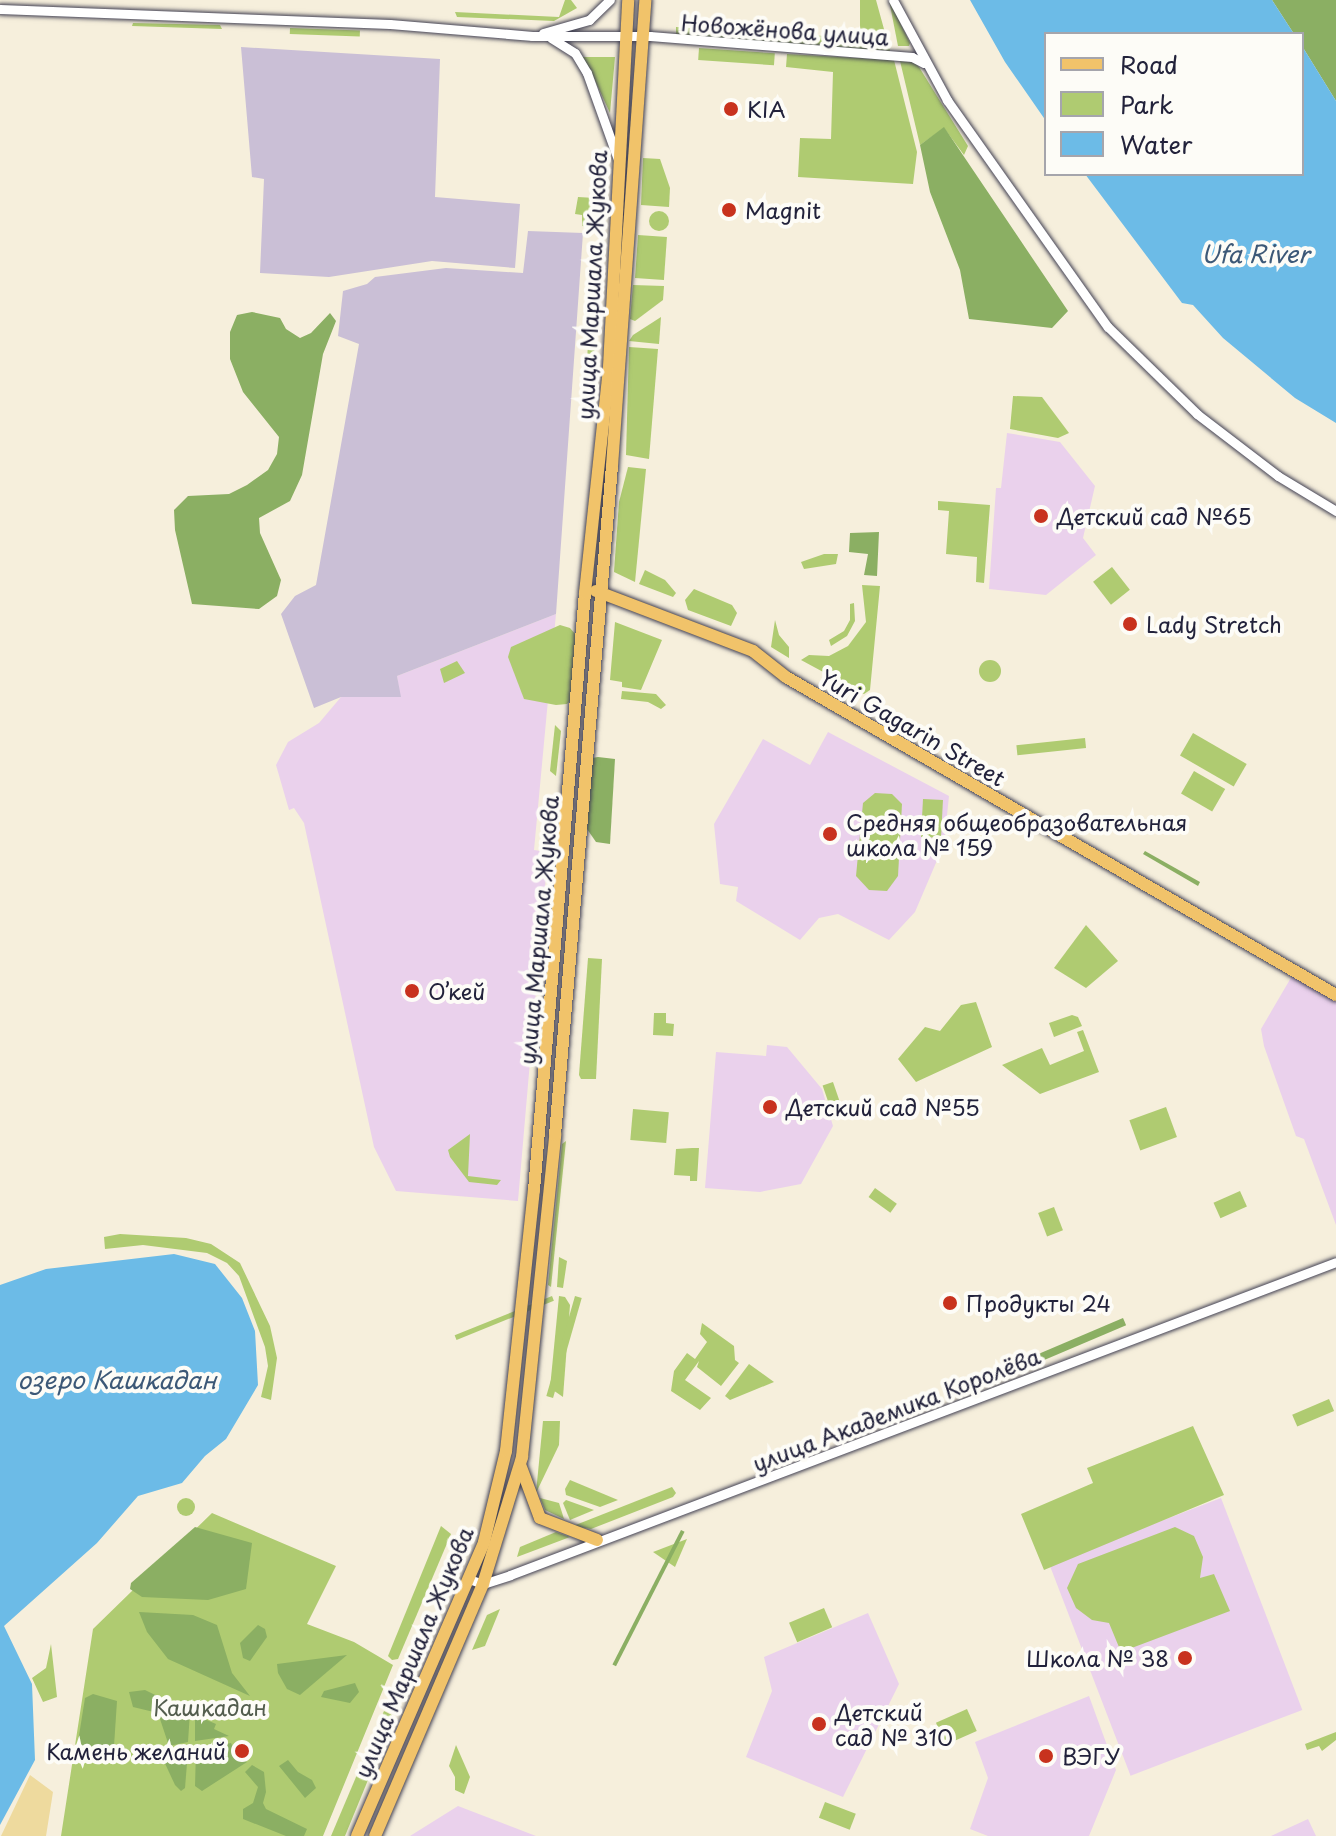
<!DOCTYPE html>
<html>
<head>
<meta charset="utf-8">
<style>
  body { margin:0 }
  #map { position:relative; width:1336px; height:1836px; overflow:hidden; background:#f6efdc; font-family:"Playpen Sans",sans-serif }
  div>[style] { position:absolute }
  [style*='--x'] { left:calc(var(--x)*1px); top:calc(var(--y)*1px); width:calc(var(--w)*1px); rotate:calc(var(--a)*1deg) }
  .built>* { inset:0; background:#ead1ec; transform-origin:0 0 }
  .industrial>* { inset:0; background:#cabfd6 }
  .green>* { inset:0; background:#afcb71; transform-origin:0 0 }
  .round { border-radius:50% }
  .forest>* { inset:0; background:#8baf63; transform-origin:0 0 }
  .sand>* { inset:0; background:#eeda9e }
  .water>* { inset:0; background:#6cbbe7 }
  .roads { filter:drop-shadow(0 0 2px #424153) drop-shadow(0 0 2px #424153) }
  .minor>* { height:9px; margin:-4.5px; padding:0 4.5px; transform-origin:4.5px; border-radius:4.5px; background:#fff }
  .major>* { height:12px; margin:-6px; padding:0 6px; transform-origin:6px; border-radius:6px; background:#f1c36a }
  .dots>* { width:22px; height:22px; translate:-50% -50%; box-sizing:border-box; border:4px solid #fdfcf7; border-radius:50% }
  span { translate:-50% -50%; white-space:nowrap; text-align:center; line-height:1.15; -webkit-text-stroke:8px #fdfcf7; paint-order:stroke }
  .street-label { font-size:22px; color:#22223b }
  .poi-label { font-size:22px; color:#22223b }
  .left { translate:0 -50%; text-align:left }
  .right { translate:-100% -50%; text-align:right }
  .park-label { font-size:22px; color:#535d4e }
  .water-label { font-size:24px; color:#3c5877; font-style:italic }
  .legend { position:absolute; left:1044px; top:32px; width:260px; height:144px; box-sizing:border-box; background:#fdfcf7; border:2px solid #a5a5ac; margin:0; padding:10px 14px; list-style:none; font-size:24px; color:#22223b }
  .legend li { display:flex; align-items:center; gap:16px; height:40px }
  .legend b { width:40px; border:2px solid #a5a5ac }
</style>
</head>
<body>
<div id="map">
  <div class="built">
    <i style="clip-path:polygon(1007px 433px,1060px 442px,1095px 486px,1083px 538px,1096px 555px,1046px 595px,989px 589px,996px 488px,1001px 488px)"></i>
    <i style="clip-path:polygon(556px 614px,534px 850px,548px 852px,518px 1201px,396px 1191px,374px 1147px,304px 823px,294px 808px,289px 810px,276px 765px,288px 742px,319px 723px,341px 697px,400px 697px,397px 676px)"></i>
    <i style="clip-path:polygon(828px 732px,949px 796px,944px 844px,915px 912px,889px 940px,838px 914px,819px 918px,800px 940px,736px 901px,738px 887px,720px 884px,714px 824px,763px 739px,810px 765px)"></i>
    <i style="clip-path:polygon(1292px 976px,1336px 1001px,1336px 1225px,1304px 1139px,1296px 1136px,1264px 1046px,1261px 1029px)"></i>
    <i style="clip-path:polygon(767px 1045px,787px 1047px,822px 1089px,833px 1126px,801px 1184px,760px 1192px,705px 1188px,716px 1052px,766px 1056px)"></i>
    <i style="left:1221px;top:1498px;width:227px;height:184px;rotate:69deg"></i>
    <i style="clip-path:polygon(868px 1613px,899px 1684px,843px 1797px,746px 1757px,772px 1691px,764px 1657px)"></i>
    <i style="clip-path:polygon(1089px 1696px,1116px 1770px,1089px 1836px,988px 1836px,970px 1829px,988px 1778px,975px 1742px)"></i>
    <i style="clip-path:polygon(458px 1806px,536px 1836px,410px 1836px)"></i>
    <i style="clip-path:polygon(1308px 1819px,1316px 1836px,1271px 1836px)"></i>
  </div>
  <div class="industrial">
    <i style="clip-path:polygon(241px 47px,440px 59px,435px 197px,520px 204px,515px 268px,432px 261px,329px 277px,260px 273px,264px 179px,252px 177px)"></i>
    <i style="clip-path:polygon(528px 231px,583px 233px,556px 614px,397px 676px,401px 697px,341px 697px,314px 708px,281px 614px,295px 596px,316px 585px,359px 344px,338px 336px,343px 291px,367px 284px,375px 277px,446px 268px,523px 273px)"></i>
  </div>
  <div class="green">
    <i style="clip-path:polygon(565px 0,571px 0,577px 8px,554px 21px,457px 17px,455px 12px,559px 17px)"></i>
    <i style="clip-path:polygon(860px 0,876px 0,890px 51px,676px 36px,676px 27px,860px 38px)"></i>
    <i style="clip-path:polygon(889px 0,910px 43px,909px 46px,898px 46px)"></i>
    <i style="clip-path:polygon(133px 23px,220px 25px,222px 29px,132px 26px)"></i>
    <i style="left:290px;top:28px;width:70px;height:6px;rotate:2deg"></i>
    <i style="left:699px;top:48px;width:76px;height:12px;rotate:4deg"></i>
    <i style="clip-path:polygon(787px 54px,894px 60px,917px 152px,913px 184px,798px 177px,800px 138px,831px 139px,833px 72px,786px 67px)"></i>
    <i style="clip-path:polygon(579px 57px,615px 57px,610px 113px,592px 74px)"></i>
    <i style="clip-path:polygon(900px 61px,914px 62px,919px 67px,968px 146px,964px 155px,944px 128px,920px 145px)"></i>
    <i style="clip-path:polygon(643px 158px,660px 159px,670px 188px,669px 207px,641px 205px)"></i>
    <i style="clip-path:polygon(578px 197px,595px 198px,593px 228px,582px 226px,582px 215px,575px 214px)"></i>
    <i class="round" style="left:649px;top:211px;width:20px;height:20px"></i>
    <i style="left:638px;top:235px;width:29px;height:43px;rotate:4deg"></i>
    <i style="clip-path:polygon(591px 285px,598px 291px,594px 358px,587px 362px)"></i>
    <i style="clip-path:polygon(633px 285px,664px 286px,663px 300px,635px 321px,630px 319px)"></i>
    <i style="clip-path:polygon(661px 317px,659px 344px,629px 341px,633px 335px)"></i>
    <i style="clip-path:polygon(629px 347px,658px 349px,649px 459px,626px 455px)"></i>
    <i style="clip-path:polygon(1013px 396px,1042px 397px,1069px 433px,1058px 438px,1010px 429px)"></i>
    <i style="clip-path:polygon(628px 467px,646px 469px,635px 582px,614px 572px,619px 502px)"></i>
    <i style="clip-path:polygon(938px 501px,990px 505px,984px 583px,976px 582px,977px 557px,946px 554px,949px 511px,938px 510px)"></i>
    <i style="clip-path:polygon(824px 554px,838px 554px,836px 564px,804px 569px,801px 562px)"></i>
    <i style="left:1112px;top:567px;width:29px;height:24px;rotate:52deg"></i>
    <i style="clip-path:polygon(645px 570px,665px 580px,676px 593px,673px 597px,639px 584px)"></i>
    <i style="clip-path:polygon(862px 585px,880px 586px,870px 690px,864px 694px,801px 660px,809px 655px,829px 656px,848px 646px,866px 622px)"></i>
    <i style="clip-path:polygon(694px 589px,732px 605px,737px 613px,731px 626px,688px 610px,685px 600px)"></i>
    <i style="clip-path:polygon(854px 603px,855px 621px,847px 636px,831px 646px,829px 640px,844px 631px,850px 620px,850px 604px)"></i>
    <i style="clip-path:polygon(775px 620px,779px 635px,789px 647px,789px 658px,771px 647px)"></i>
    <i style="clip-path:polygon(615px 622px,662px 640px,641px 690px,622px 687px,622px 682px,610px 680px)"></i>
    <i style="clip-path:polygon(560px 625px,570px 628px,577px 636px,573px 698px,567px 704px,556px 705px,524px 699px,508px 657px,511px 647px)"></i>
    <i class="round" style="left:979px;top:660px;width:22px;height:22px"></i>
    <i style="clip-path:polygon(457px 661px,465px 673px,444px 683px,440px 669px)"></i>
    <i style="clip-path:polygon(622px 691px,656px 694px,666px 705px,661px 709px,648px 702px,621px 699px)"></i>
    <i style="clip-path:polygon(555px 725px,561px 731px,556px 776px,550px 771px)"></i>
    <i style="left:1193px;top:733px;width:62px;height:26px;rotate:30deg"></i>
    <i style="left:1085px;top:738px;width:10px;height:69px;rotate:84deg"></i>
    <i style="left:1194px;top:771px;width:36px;height:26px;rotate:30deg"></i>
    <i style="clip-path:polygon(875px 793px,892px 794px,902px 804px,898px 876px,887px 891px,869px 890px,856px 876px,863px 803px)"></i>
    <i style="left:923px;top:799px;width:20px;height:38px;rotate:3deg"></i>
    <i style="clip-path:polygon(1086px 925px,1118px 961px,1086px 988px,1054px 968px)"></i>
    <i style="clip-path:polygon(588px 958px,602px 959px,596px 1079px,581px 1079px,579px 1075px)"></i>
    <i style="clip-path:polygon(976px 1002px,992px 1047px,916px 1082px,898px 1059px,925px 1027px,940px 1031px,961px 1005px)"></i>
    <i style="clip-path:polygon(654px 1013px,666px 1013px,666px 1023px,674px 1024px,673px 1036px,653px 1035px)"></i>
    <i style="clip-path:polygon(1072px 1015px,1078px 1017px,1082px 1026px,1054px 1037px,1049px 1023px)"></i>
    <i style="clip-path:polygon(1083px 1030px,1099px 1072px,1040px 1094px,1002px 1065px,1042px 1048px,1050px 1065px,1084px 1051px,1077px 1032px)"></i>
    <i style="left:833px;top:1082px;width:24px;height:11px;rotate:71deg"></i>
    <i style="left:1166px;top:1107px;width:32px;height:39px;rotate:70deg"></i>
    <i style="left:633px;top:1109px;width:36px;height:31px;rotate:5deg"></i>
    <i style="clip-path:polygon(470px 1134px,468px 1176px,501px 1180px,497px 1185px,469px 1182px,450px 1157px,448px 1150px)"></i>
    <i style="clip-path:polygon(566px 1141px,551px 1287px,548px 1285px,562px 1144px)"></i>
    <i style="clip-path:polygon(692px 1148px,699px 1148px,697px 1181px,690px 1181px,690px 1176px,674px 1175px,676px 1149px)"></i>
    <i style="left:875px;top:1188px;width:27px;height:11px;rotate:36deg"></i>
    <i style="left:1240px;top:1191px;width:17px;height:29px;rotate:66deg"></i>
    <i style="left:1054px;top:1207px;width:25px;height:17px;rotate:69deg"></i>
    <i style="clip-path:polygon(120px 1234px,186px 1238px,211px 1244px,240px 1263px,270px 1326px,277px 1358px,271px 1400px,261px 1397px,268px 1366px,265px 1347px,239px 1276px,227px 1263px,207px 1253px,143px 1245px,105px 1249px,104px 1237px)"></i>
    <i style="clip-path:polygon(559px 1257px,567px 1261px,563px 1288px,557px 1287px)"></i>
    <i style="left:552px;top:1296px;width:5px;height:105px;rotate:68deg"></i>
    <i style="clip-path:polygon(559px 1296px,565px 1297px,570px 1305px,563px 1397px,550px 1388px)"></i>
    <i style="left:575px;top:1296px;width:7px;height:104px;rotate:16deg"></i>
    <i style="clip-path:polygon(702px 1323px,734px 1346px,735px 1360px,739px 1363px,721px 1386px,697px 1367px,699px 1361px,685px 1380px,711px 1398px,700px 1410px,671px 1391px,674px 1371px,687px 1353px,695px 1359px,707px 1342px,700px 1334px)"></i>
    <i style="clip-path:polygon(749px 1364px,774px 1382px,730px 1400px,725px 1396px)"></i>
    <i style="left:1329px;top:1399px;width:13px;height:40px;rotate:67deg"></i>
    <i style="clip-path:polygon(543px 1421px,560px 1421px,559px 1445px,536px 1493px)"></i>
    <i style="clip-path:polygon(1193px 1426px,1224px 1495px,1044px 1570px,1021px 1514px,1093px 1483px,1087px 1468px)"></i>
    <i style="clip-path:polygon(570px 1480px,618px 1500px,600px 1507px,566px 1495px,565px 1489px)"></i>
    <i style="clip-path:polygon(672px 1487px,676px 1493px,673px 1497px,591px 1529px,573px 1526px)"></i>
    <i class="round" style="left:177px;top:1498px;width:18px;height:18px"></i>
    <i style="clip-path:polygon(540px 1498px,559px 1503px,564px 1519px,545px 1510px)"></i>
    <i style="clip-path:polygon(566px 1500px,594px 1510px,570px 1520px,563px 1503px)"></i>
    <i style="clip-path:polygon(212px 1513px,336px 1566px,307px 1624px,354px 1642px,393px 1665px,323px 1836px,61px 1836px,93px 1629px)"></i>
    <i style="clip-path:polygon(441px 1526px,451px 1534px,398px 1659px,392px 1660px,388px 1656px)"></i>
    <i style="clip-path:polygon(1175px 1527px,1194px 1536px,1203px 1557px,1200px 1578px,1214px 1574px,1230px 1611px,1121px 1652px,1109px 1623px,1092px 1620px,1076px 1608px,1067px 1588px,1078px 1564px)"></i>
    <i style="clip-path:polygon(556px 1532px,570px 1537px,517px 1557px,520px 1547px)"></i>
    <i style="clip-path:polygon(687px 1539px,675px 1567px,653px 1552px)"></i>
    <i style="left:824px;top:1608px;width:21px;height:38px;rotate:67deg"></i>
    <i style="clip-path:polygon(500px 1609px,485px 1646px,472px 1650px,487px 1615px)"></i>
    <i style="clip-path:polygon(51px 1644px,57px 1697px,43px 1702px,32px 1678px,46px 1668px)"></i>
    <i style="left:967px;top:1709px;width:24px;height:34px;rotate:66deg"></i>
    <i style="clip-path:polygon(384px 1711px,392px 1715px,391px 1724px,345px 1836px,331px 1836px)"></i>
    <i style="clip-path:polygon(1336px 1732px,1336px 1740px,1322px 1751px,1319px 1746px,1307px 1750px,1305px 1744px)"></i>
    <i style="clip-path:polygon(456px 1745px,470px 1777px,464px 1794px,455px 1790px,455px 1777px,449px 1766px)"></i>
    <i style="left:825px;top:1802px;width:33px;height:17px;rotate:21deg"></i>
  </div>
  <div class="forest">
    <i style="clip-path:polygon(1272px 0,1336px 0,1336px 101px,1302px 46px,1302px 34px,1294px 34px)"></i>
    <i style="clip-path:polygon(944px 127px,1068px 311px,1052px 328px,969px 319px,960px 270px,930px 192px,920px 145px)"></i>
    <i style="clip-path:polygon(252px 312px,280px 318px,286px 329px,300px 338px,311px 333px,330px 313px,336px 321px,323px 354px,302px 475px,290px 501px,259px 518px,260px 533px,281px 580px,277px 596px,259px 609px,192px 604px,175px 530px,174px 510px,188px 496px,229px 494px,247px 485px,268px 470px,277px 454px,279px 437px,243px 392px,230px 359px,230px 332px,237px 315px)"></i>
    <i style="clip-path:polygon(879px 532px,877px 576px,864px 575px,868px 554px,849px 552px,850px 533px)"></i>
    <i style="clip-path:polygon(598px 757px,615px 759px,610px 844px,596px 842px,587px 829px,592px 758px)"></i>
    <i style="clip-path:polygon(1145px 851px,1200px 882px,1198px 886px,1143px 854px)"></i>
    <i style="left:1123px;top:1318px;width:8px;height:151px;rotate:67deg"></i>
    <i style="clip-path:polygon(195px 1527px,252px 1543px,246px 1589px,208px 1600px,142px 1597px,130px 1589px,131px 1583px)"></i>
    <i style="left:681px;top:1530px;width:4px;height:151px;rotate:27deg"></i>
    <i style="clip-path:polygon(139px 1612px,193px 1615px,217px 1625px,232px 1673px,250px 1696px,168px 1659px,147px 1632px)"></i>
    <i style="clip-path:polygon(258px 1625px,265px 1629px,267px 1637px,250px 1661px,243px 1658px,240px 1643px)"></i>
    <i style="clip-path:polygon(347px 1655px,300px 1695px,287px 1689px,278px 1673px,277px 1664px)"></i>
    <i style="clip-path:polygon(355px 1683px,359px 1692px,350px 1703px,321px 1697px,324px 1691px)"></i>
    <i style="clip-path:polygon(145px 1690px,190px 1712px,188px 1742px,169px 1746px,158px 1713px,133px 1707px,129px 1692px)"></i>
    <i style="clip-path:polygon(93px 1694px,117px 1701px,113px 1761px,109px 1762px,77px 1748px,85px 1698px)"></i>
    <i style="clip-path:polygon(195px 1715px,216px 1724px,214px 1729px,229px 1736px,195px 1741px)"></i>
    <i style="clip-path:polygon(231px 1743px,237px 1756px,247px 1762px,202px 1791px,195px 1786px,196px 1750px)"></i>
    <i style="clip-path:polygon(188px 1751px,185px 1788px,181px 1791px,175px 1785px,162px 1757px)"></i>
    <i style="clip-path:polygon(288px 1760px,298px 1772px,312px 1780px,316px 1788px,305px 1798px,279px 1766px)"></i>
    <i style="clip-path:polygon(252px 1765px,264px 1772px,266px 1792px,263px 1803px,266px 1809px,307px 1829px,304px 1836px,286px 1836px,243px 1819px,243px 1809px,253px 1803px,258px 1787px,245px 1772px)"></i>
  </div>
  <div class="sand">
    <i style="clip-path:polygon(30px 1775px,53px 1792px,46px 1836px,1px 1836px)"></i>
  </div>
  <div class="water">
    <i style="clip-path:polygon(970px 0,1272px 0,1294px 34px,1046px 34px,1046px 121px,1005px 62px)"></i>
    <i style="clip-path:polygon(1302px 46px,1336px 101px,1336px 423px,1295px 398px,1223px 338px,1193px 305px,1182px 303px,1085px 174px,1302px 174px)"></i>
    <i style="clip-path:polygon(174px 1254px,215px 1264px,242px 1298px,255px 1331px,258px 1385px,226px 1439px,205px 1456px,182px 1483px,138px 1496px,97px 1543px,4px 1626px,32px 1684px,35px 1760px,0 1825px,0 1285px,46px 1269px)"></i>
  </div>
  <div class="roads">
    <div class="minor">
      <i style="--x:893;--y:0;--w:114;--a:61.6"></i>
      <i style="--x:947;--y:100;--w:278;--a:54.7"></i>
      <i style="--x:1108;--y:327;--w:124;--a:44.3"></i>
      <i style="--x:1197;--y:414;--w:102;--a:37.4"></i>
      <i style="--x:1278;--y:476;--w:68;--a:31.1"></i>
      <i style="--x:0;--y:9;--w:390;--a:2.2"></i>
      <i style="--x:390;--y:24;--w:143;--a:4.8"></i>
      <i style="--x:532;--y:36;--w:118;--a:0"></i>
      <i style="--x:650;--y:36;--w:263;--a:4.6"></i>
      <i style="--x:912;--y:57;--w:13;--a:27"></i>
      <i style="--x:543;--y:33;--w:48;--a:-15.8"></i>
      <i style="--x:589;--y:20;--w:29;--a:-44"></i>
      <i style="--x:551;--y:38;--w:28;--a:32"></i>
      <i style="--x:575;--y:53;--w:23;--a:59"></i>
      <i style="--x:587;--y:73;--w:89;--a:70.3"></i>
      <i style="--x:469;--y:1579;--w:15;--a:20"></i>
      <i style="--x:483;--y:1584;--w:28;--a:-18"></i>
      <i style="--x:510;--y:1575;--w:883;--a:-20.75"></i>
    </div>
    <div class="major">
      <i style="--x:596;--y:591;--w:168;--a:20.9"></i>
      <i style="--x:753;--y:651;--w:42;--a:38.2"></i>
      <i style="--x:786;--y:677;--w:635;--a:30.04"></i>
      <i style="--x:521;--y:1467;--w:54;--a:69.6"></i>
      <i style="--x:540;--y:1518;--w:61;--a:21.1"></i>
      <i style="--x:357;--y:1836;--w:320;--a:-66.6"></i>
      <i style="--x:484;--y:1542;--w:94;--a:-76.4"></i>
      <i style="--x:506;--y:1451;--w:262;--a:-83.9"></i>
      <i style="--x:534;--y:1190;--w:599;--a:-85.12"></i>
      <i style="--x:585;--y:593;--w:227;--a:-83.9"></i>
      <i style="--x:609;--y:367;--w:367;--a:-87"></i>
      <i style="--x:375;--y:1836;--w:274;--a:-66.8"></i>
      <i style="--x:483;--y:1584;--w:133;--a:-72.9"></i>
      <i style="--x:522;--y:1457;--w:324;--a:-84.1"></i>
      <i style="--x:555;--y:1135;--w:671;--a:-85.13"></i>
      <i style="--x:612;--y:466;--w:467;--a:-85.9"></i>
    </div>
  </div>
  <div class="dots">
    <i style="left:731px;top:109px;background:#c8321e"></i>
    <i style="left:729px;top:210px;background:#c8321e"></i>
    <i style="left:1041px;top:516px;background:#c8321e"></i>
    <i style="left:1130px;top:624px;background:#c8321e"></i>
    <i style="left:830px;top:834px;background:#c8321e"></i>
    <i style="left:412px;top:991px;background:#c8321e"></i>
    <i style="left:770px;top:1107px;background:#c8321e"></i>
    <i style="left:950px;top:1303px;background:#c8321e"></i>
    <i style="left:1185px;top:1658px;background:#c8321e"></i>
    <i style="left:819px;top:1724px;background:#c8321e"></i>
    <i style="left:242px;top:1751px;background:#c8321e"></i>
    <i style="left:1046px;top:1756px;background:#c8321e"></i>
  </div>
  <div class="street-label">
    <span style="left:785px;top:29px;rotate:4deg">Новожёнова улица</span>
    <span style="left:591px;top:285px;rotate:-87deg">улица Маршала Жукова</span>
    <span style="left:913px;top:727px;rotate:30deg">Yuri Gagarin Street</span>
    <span style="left:538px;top:930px;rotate:-85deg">улица Маршала Жукова</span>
    <span style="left:896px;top:1409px;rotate:-21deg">улица Академика Королёва</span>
    <span style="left:413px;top:1652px;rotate:-67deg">улица Маршала Жукова</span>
  </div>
  <div class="poi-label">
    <span class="left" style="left:747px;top:109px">KIA</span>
    <span class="left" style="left:745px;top:210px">Magnit</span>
    <span class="left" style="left:1057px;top:516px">Детский сад №65</span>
    <span class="left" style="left:1146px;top:624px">Lady Stretch</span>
    <span class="left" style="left:846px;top:834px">Средняя общеобразовательная<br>школа № 159</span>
    <span class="left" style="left:428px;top:991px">О’кей</span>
    <span class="left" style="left:786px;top:1107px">Детский сад №55</span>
    <span class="left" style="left:966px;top:1303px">Продукты 24</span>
    <span class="right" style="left:1169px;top:1658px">Школа № 38</span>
    <span class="left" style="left:835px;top:1724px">Детский<br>сад № 310</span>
    <span class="right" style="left:226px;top:1751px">Камень желаний</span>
    <span class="left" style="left:1062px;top:1756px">ВЭГУ</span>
  </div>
  <div class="park-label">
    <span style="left:210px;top:1707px">Кашкадан</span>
  </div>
  <div class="water-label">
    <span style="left:1255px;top:254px">Ufa River</span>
    <span style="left:117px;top:1380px">озеро Кашкадан</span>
  </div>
  <ul class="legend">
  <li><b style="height:10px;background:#f1c36a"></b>Road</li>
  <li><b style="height:22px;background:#afcb71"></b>Park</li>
  <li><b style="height:22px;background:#6cbbe7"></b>Water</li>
  </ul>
</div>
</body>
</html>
